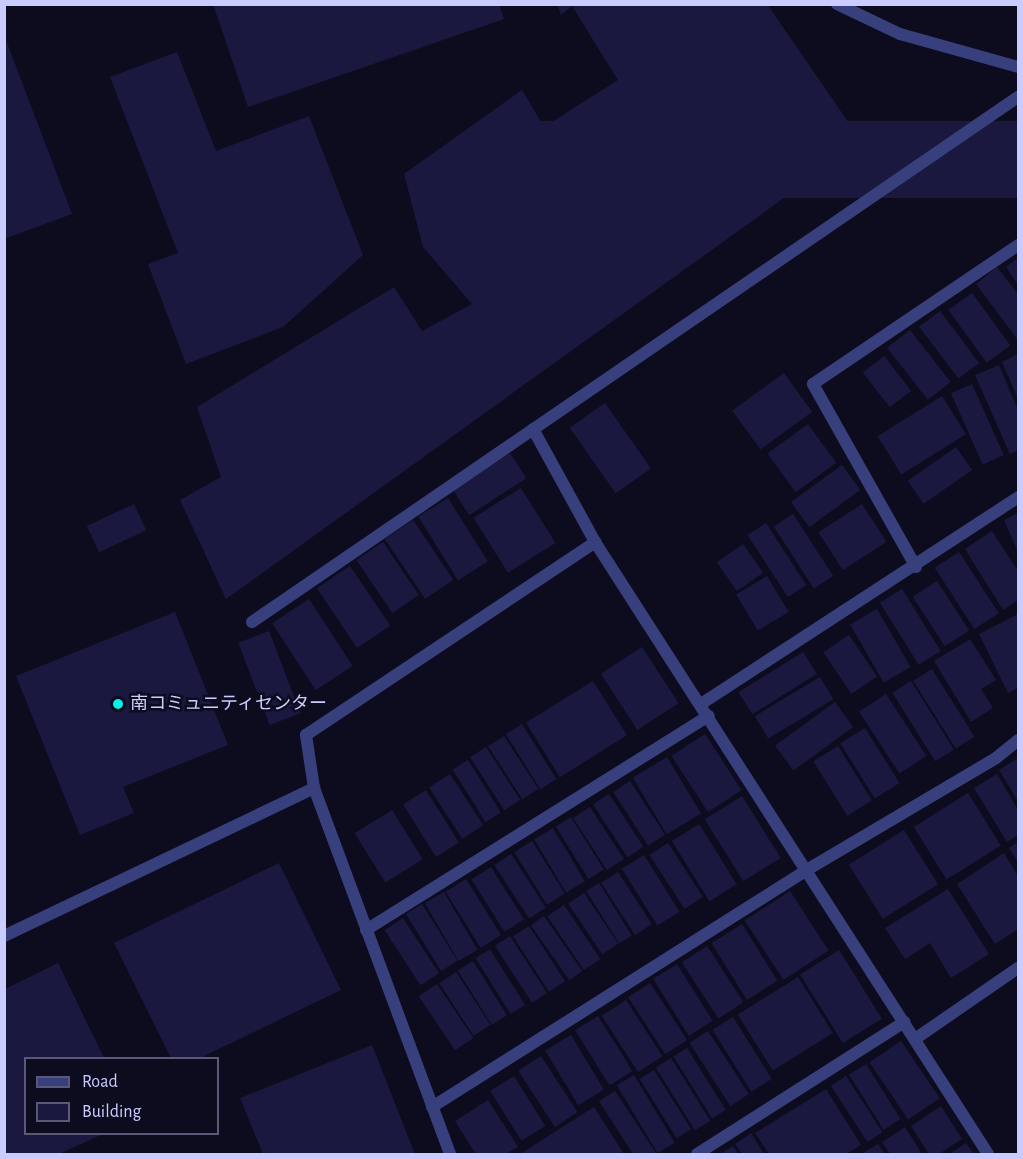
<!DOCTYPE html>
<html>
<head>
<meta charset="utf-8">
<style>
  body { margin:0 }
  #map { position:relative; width:1023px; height:1159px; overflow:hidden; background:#0d0c1e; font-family:"Alegreya Sans","Noto Sans JP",sans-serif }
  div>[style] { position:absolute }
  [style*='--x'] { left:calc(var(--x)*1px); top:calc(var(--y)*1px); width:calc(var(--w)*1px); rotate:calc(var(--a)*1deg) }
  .building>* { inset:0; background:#1a183f; transform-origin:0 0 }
  .minor>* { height:12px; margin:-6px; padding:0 6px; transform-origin:6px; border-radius:6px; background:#383f7d }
  .dots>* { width:16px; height:16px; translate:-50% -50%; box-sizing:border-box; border:3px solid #0d0c1e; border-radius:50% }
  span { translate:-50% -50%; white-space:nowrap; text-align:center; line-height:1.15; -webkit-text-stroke:5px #0d0c1e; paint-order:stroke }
  .poi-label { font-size:18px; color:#cacbfe }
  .left { translate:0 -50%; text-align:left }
  .frame { position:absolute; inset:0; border:6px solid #cacbfe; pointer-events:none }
  .legend { position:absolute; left:24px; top:1057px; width:195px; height:78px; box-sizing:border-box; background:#0d0c1e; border:2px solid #595878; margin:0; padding:8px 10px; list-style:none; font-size:18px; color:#cacbfe }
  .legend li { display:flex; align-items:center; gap:12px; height:30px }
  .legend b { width:30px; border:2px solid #595878 }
</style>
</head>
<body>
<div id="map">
  <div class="building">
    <i style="clip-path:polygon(213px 4px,499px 4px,504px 19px,248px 107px)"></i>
    <i style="clip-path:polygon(557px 4px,767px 4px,862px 142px,226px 599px,180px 500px,221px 477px,197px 407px,394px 287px,422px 331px,472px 304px,423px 247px,404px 174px,522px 90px,544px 127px,618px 80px,572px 6px,561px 15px)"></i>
    <i style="clip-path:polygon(4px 35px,72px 214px,4px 239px)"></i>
    <i style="clip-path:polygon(177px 52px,216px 151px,309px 116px,363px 255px,283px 327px,186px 364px,148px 264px,178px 253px,110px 77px)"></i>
    <i style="left:1018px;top:121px;width:77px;height:486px;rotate:90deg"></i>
    <i style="clip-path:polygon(1018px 258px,1018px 285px,1006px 267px)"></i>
    <i style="clip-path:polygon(997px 267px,1018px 294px,1018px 340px,976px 284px)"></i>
    <i style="left:972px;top:293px;width:65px;height:29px;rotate:54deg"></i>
    <i style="left:940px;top:311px;width:65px;height:26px;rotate:53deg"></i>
    <i style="left:910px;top:330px;width:66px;height:29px;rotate:52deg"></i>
    <i style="clip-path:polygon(1018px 354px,1018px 399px,1002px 362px)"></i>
    <i style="left:884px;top:356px;width:44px;height:27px;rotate:52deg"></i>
    <i style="clip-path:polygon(999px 365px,1018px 410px,1018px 450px,1010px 454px,975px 375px)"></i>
    <i style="left:784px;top:373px;width:48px;height:64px;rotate:54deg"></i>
    <i style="left:972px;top:384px;width:78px;height:23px;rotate:66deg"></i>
    <i style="left:942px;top:396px;width:45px;height:76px;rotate:58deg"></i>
    <i style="left:605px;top:403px;width:80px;height:43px;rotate:55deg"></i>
    <i style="left:808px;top:424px;width:48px;height:50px;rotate:54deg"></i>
    <i style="left:956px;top:447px;width:28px;height:59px;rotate:55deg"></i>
    <i style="left:510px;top:453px;width:30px;height:68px;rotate:57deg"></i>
    <i style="left:842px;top:465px;width:31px;height:63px;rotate:54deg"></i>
    <i style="left:521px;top:488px;width:65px;height:56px;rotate:58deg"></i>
    <i style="left:448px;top:498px;width:75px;height:35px;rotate:58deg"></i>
    <i style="left:134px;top:504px;width:29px;height:52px;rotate:65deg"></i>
    <i style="left:862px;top:504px;width:45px;height:52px;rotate:57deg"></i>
    <i style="clip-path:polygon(1018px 513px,1018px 552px,1004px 520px)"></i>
    <i style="left:793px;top:514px;width:74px;height:23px;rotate:57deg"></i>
    <i style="left:413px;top:520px;width:72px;height:34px;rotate:56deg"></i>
    <i style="left:766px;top:523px;width:74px;height:22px;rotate:57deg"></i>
    <i style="clip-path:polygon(992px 531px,1018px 571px,1018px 600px,1003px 610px,965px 549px)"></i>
    <i style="left:383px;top:542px;width:64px;height:32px;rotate:56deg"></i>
    <i style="left:743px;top:544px;width:35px;height:32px;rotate:55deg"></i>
    <i style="left:959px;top:552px;width:73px;height:29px;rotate:57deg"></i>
    <i style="left:350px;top:566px;width:72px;height:40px;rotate:56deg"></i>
    <i style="left:767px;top:576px;width:42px;height:36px;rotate:59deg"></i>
    <i style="left:937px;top:581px;width:59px;height:29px;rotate:57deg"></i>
    <i style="left:902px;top:589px;width:73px;height:26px;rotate:58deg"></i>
    <i style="left:309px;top:599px;width:80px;height:44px;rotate:57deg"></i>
    <i style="left:877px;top:609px;width:67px;height:31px;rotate:60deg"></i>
    <i style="clip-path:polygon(175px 612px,228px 745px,123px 787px,134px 813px,80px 835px,16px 676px)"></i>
    <i style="clip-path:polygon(1018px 614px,1018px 688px,1008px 693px,979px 634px)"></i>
    <i style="left:269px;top:631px;width:88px;height:33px;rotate:69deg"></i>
    <i style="left:849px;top:635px;width:50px;height:31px;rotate:56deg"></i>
    <i style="clip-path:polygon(970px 639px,996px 680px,981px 689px,993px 708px,971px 722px,934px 661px)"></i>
    <i style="left:642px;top:647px;width:67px;height:49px;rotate:57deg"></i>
    <i style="left:803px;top:652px;width:26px;height:76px;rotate:58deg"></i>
    <i style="left:932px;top:669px;width:80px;height:22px;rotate:58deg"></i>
    <i style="left:820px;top:677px;width:26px;height:76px;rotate:59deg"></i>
    <i style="left:593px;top:681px;width:64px;height:79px;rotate:58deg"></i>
    <i style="left:911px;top:681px;width:81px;height:22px;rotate:58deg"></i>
    <i style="left:886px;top:694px;width:74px;height:32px;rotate:57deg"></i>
    <i style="left:835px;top:702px;width:31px;height:74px;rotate:54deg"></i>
    <i style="left:522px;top:724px;width:65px;height:19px;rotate:58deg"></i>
    <i style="left:865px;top:728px;width:65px;height:29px;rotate:58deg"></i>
    <i style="left:705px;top:734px;width:67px;height:40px;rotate:57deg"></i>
    <i style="left:504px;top:736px;width:63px;height:19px;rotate:57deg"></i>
    <i style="left:838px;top:746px;width:64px;height:29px;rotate:58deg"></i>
    <i style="left:486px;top:747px;width:63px;height:19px;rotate:57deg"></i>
    <i style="left:667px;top:757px;width:66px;height:40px;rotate:59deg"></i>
    <i style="clip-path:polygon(1018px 758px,1018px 801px,999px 770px)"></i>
    <i style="left:468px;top:760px;width:62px;height:18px;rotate:58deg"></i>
    <i style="left:450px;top:774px;width:61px;height:25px;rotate:57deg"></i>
    <i style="clip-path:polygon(997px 774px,1018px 810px,1018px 835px,1007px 842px,974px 788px)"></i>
    <i style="left:630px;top:781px;width:64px;height:20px;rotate:57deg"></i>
    <i style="left:426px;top:790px;width:62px;height:27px;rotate:58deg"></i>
    <i style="left:968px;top:793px;width:62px;height:64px;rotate:58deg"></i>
    <i style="left:609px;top:794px;width:63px;height:19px;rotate:57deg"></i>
    <i style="left:742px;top:796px;width:73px;height:44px;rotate:58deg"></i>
    <i style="left:590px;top:807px;width:62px;height:20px;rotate:57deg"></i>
    <i style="left:392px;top:810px;width:58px;height:44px;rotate:58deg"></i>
    <i style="left:571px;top:817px;width:62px;height:18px;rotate:58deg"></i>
    <i style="left:699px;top:824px;width:71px;height:32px;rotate:58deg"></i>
    <i style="left:553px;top:828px;width:62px;height:22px;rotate:59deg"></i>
    <i style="left:904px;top:830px;width:64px;height:65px;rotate:58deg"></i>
    <i style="left:532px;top:841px;width:62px;height:21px;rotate:58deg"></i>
    <i style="clip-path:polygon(1018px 842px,1018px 862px,1009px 848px)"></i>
    <i style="left:668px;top:843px;width:64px;height:22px;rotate:57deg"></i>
    <i style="clip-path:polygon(1004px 853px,1018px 876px,1018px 929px,995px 944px,957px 884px)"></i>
    <i style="left:511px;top:854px;width:64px;height:20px;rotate:57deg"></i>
    <i style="left:644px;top:855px;width:67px;height:26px;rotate:58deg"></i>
    <i style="clip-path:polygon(279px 863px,341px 990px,200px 1058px,171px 1058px,114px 943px)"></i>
    <i style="left:491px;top:867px;width:62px;height:23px;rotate:58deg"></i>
    <i style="left:618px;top:872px;width:62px;height:20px;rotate:57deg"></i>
    <i style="left:466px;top:879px;width:66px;height:24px;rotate:58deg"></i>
    <i style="left:599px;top:883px;width:62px;height:15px;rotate:58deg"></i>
    <i style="clip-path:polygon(948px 889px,989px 954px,951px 978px,930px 943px,905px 959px,885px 928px)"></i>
    <i style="left:790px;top:891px;width:71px;height:54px;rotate:57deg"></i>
    <i style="left:444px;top:892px;width:67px;height:22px;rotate:60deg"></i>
    <i style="left:584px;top:893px;width:61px;height:19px;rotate:56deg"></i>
    <i style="left:422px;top:904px;width:67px;height:19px;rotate:58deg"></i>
    <i style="left:564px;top:905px;width:65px;height:20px;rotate:56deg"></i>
    <i style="left:544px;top:916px;width:67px;height:16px;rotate:55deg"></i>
    <i style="left:403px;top:918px;width:66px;height:22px;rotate:57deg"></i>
    <i style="left:742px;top:924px;width:67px;height:36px;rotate:58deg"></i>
    <i style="left:529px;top:926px;width:66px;height:19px;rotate:57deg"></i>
    <i style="left:510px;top:936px;width:68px;height:18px;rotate:57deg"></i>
    <i style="left:707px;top:946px;width:67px;height:30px;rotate:57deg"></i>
    <i style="left:490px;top:949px;width:66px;height:17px;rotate:58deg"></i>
    <i style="left:839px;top:950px;width:81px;height:46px;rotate:58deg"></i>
    <i style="left:473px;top:961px;width:64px;height:18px;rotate:58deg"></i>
    <i style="clip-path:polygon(58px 963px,104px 1058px,26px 1058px,26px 1134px,103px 1134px,59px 1154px,5px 1154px,5px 989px)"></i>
    <i style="left:677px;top:964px;width:67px;height:28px;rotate:58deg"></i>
    <i style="left:456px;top:972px;width:63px;height:20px;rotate:57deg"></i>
    <i style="left:798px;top:977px;width:66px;height:71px;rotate:58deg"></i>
    <i style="left:650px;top:983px;width:68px;height:26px;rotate:57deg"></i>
    <i style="left:437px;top:984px;width:65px;height:22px;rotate:56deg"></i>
    <i style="left:626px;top:1000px;width:67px;height:29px;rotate:57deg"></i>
    <i style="left:598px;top:1016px;width:65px;height:27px;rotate:58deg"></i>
    <i style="left:733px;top:1017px;width:73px;height:24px;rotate:58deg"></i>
    <i style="left:708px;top:1031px;width:75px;height:22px;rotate:57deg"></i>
    <i style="left:571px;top:1035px;width:64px;height:30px;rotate:59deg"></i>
    <i style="left:901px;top:1041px;width:69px;height:38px;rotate:56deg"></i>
    <i style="clip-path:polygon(372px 1045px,415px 1154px,263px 1154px,240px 1098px)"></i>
    <i style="left:687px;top:1048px;width:73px;height:16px;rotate:58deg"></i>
    <i style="left:541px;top:1056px;width:67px;height:27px;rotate:57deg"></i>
    <i style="left:671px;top:1058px;width:74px;height:18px;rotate:58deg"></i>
    <i style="left:866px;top:1064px;width:65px;height:20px;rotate:58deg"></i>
    <i style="left:654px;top:1070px;width:70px;height:17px;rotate:58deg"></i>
    <i style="left:634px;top:1075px;width:79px;height:20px;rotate:59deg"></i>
    <i style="left:514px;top:1076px;width:59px;height:28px;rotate:58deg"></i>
    <i style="left:846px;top:1076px;width:67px;height:18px;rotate:57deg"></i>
    <i style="clip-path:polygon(826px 1089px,861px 1145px,846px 1154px,769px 1154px,755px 1133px)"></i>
    <i style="clip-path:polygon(615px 1091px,656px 1153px,654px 1154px,633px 1154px,599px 1101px)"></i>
    <i style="clip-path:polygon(488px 1100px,518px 1147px,506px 1154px,476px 1154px,455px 1121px)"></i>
    <i style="clip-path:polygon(941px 1106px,962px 1139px,939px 1154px,929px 1154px,911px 1126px)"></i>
    <i style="clip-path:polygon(594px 1107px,624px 1154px,520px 1154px)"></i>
    <i style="clip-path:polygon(905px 1127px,922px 1154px,890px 1154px,882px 1142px)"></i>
    <i style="clip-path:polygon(751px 1133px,764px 1154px,742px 1154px,735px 1144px)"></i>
    <i style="clip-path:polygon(966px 1143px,974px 1154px,949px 1154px)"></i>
    <i style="clip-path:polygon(878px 1144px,885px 1154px,861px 1154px)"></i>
    <i style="clip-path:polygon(733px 1146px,738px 1154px,720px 1154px)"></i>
  </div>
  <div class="minor">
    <i style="--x:837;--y:4;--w:70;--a:25.5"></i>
    <i style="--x:900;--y:34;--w:123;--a:15.6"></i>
    <i style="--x:533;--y:429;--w:129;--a:61.2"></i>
    <i style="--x:916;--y:567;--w:210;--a:-119.4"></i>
    <i style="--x:813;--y:384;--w:248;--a:-34.1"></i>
    <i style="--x:252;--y:622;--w:929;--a:-34.43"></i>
    <i style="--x:701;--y:704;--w:379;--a:-33.1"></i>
    <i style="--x:314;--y:788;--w:54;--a:-98.6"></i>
    <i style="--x:306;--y:735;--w:348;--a:-33.7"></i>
    <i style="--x:595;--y:542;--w:727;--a:57.29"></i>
    <i style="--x:366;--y:930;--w:404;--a:-32"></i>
    <i style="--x:4;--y:936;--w:344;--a:-25.5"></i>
    <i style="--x:314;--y:788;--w:390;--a:69.6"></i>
    <i style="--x:915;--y:1039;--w:125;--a:-34.6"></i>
    <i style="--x:432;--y:1107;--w:441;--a:-32.3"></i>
    <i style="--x:805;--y:871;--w:222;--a:-30.6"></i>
    <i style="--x:996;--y:758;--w:28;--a:-39"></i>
    <i style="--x:697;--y:1154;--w:246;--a:-32.5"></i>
  </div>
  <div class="dots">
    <i style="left:118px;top:704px;background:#03f1e6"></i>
  </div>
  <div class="poi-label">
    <span class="left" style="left:130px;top:704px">南コミュニティセンター</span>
  </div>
  <div class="frame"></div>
  <ul class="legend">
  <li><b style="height:8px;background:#383f7d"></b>Road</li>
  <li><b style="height:16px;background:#1a183f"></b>Building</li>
  </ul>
</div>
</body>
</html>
